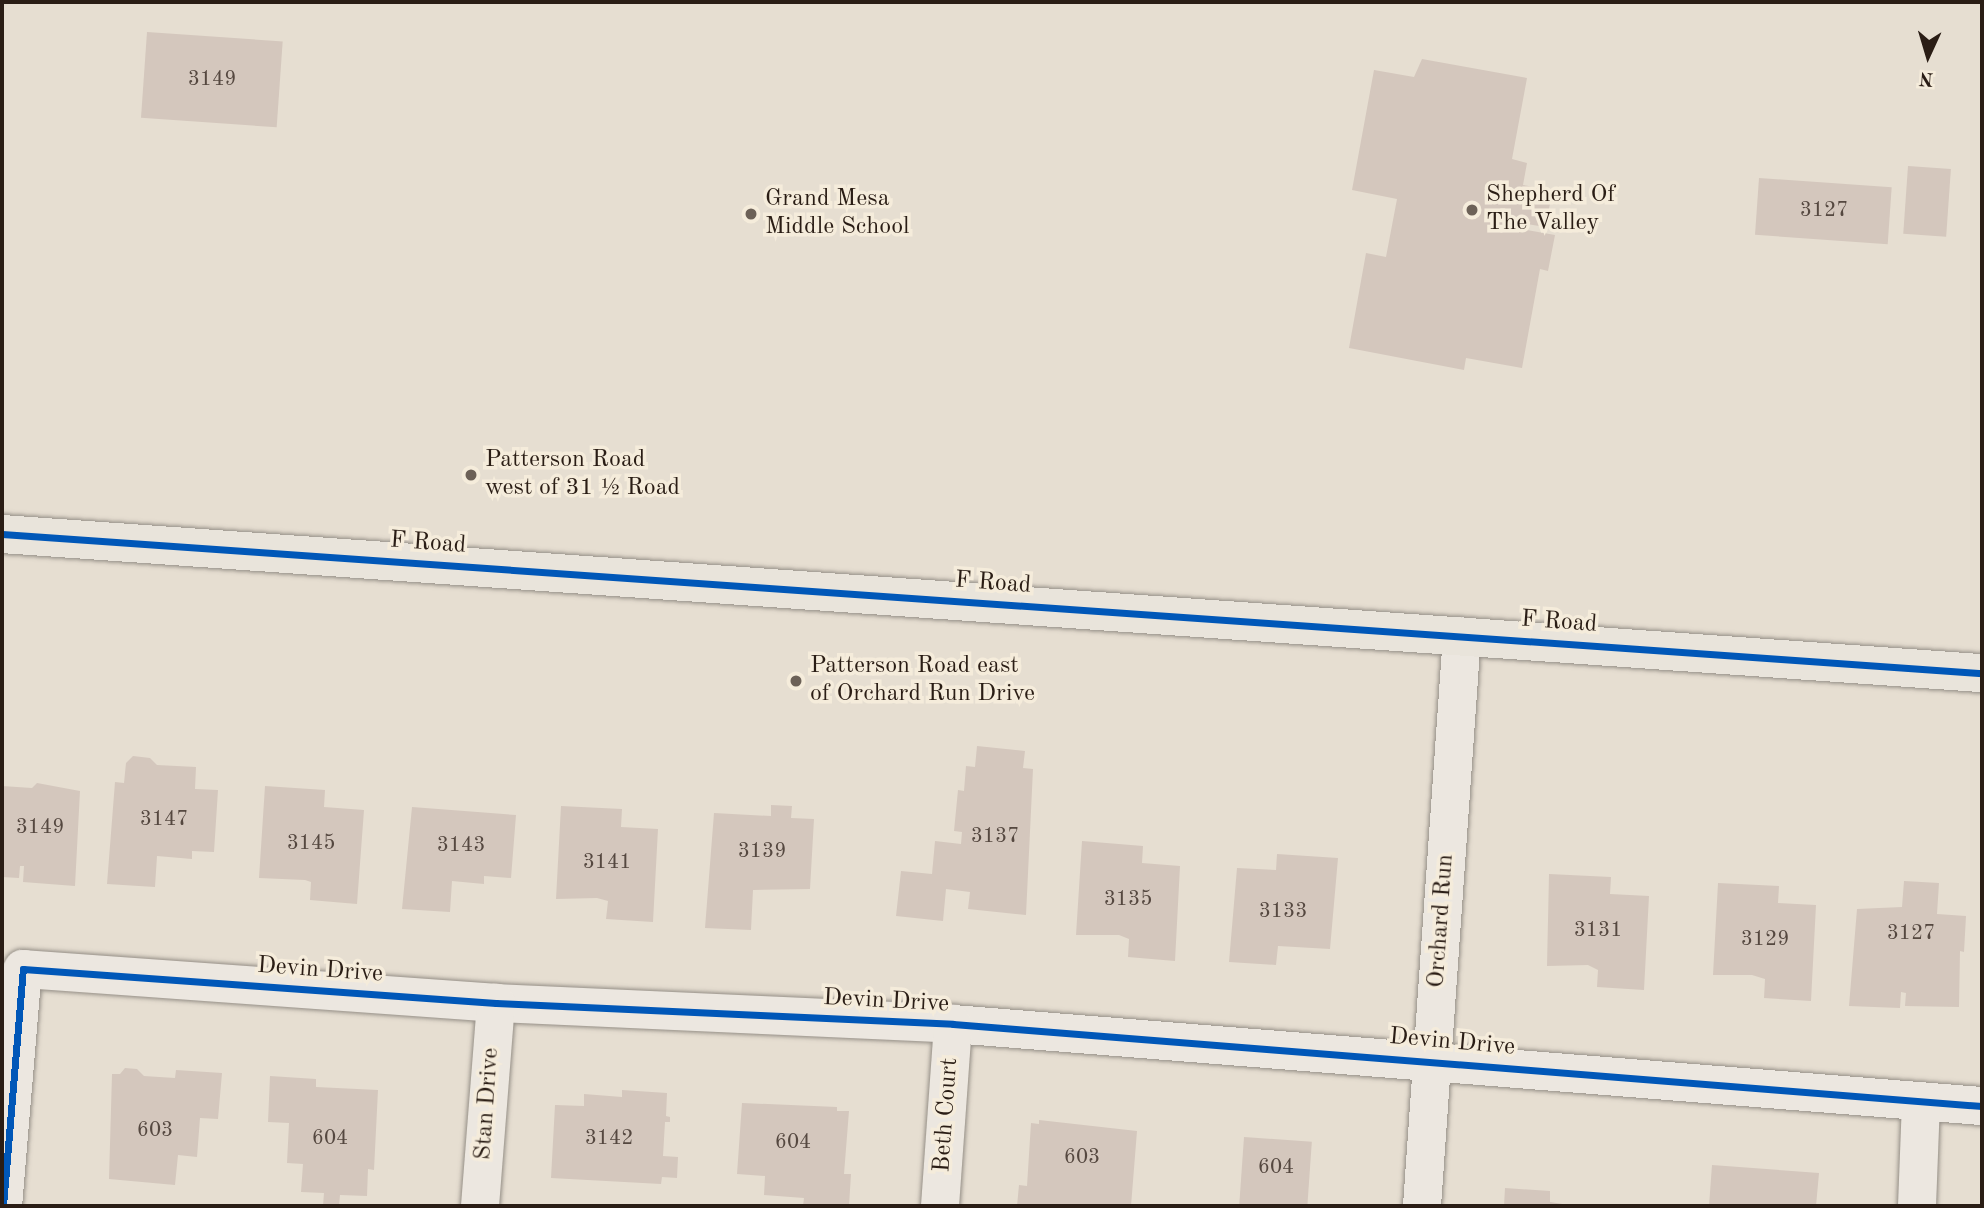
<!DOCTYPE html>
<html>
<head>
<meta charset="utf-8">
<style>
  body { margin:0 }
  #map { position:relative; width:1984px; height:1208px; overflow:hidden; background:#e6ded1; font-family:"Old Standard TT",serif }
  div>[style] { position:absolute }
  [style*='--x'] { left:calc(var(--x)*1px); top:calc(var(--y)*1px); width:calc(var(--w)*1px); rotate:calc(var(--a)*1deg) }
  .building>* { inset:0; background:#d4c7bd; transform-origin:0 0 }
  .roads { filter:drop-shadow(0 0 2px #958f87) drop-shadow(0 0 2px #958f87) }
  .street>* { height:38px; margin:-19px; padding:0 19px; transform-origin:19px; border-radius:19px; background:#ece7e0 }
  .primary>* { height:38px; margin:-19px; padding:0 19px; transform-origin:19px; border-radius:19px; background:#e9e4db }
  .cycleway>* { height:7px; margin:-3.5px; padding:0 3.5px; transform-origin:3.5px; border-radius:3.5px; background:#0057b8 }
  .dots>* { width:19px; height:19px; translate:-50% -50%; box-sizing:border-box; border:4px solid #f5ecdb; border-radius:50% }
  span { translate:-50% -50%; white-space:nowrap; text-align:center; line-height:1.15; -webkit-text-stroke:7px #f5ecdb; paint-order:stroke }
  .number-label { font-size:21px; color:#554840 }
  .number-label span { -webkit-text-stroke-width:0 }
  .poi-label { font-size:24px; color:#2a1d15 }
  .left { translate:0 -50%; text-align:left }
  .street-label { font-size:24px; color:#2a1d15 }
  .frame { position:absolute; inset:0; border:4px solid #2a1d15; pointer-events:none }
  .north { position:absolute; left:1893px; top:21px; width:70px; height:70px; -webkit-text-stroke:5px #f5ecdb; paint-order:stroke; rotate:184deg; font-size:19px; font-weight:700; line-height:28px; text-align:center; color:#2a1d15 }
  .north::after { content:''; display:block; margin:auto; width:24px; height:32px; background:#2a1d15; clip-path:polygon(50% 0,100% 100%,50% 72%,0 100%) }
</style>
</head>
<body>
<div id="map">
  <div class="building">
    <i style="left:147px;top:32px;width:136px;height:86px;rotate:4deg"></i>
    <i style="clip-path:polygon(1422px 59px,1527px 78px,1512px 159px,1527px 163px,1523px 185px,1553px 190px,1545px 227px,1516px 222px,1515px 228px,1555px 235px,1548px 271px,1540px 269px,1522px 368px,1466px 358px,1464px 370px,1349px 348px,1366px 253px,1386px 257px,1397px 199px,1352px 190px,1374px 70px,1414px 77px)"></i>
    <i style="left:1908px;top:166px;width:43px;height:68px;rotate:4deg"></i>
    <i style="left:1759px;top:178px;width:133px;height:57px;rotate:4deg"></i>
    <i style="clip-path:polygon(977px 746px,1025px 751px,1023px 768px,1033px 769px,1026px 915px,968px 909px,970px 892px,946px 889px,943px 921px,896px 916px,901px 871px,932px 874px,935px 841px,961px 844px,962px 832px,954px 831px,958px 790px,964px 791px,966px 766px,975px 767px)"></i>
    <i style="clip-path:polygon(133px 756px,150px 758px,157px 765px,196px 767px,195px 789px,218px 790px,214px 852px,192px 851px,192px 859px,157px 856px,155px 887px,107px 884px,115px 782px,124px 783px,126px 763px)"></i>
    <i style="clip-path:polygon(37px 783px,80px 791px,75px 886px,23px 882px,24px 866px,20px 866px,19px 878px,2px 877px,2px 786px,32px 788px)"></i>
    <i style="clip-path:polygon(265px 786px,325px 790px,324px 807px,364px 810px,357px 904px,310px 900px,311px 882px,305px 880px,259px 878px)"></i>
    <i style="clip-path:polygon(771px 805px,792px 806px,791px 818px,814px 819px,810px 889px,753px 890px,751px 930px,705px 928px,714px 813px,771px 816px)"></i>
    <i style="clip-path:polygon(561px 806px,622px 809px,621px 827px,658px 829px,653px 922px,606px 919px,608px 901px,597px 898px,556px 899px)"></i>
    <i style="clip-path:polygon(412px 807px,516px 815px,511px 878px,484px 876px,484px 884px,452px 881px,450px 912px,402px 909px)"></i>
    <i style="clip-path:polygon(1082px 841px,1143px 846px,1142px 863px,1180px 866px,1175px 961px,1128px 957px,1129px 939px,1119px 935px,1076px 935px)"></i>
    <i style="clip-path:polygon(1277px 854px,1338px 858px,1330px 949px,1278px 946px,1276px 965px,1229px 962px,1237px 868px,1276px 870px)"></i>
    <i style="clip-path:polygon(1549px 874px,1611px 877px,1610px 894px,1649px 896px,1644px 990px,1597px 987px,1598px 970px,1588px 965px,1547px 966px)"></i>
    <i style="clip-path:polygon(1904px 881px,1939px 883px,1937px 914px,1966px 916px,1964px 952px,1960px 951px,1959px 1007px,1905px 1006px,1906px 993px,1901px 992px,1900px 1008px,1849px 1006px,1857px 909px,1902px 907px)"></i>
    <i style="clip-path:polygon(1718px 883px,1779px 886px,1778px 903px,1816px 905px,1811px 1001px,1764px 998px,1765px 979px,1752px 975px,1713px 975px)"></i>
    <i style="clip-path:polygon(125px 1068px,137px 1069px,144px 1076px,175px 1078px,176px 1070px,222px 1073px,218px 1119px,200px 1118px,197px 1157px,178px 1155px,175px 1185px,109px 1179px,112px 1074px,120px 1074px)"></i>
    <i style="clip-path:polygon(270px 1076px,316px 1079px,316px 1087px,378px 1090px,374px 1170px,368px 1169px,367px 1196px,340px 1195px,339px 1206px,323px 1206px,324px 1193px,301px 1192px,303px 1164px,287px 1163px,289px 1123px,268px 1122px)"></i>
    <i style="clip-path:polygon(622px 1090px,667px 1093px,666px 1116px,670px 1117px,670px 1122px,665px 1122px,663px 1156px,678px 1157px,677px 1178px,662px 1177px,661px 1184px,551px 1178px,555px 1105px,584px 1106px,584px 1094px,622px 1097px)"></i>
    <i style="clip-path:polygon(742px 1103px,837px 1107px,837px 1111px,849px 1111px,844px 1174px,851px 1174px,849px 1206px,803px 1206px,804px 1198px,764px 1195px,765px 1176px,737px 1174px)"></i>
    <i style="clip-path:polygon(1039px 1120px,1137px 1131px,1131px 1206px,1017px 1206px,1019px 1185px,1027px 1186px,1031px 1123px,1039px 1124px)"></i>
    <i style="left:1244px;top:1137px;width:68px;height:70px;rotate:4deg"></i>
    <i style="clip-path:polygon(1712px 1165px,1819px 1173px,1816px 1206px,1709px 1206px)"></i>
    <i style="clip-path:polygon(1505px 1188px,1550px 1191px,1550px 1202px,1575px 1206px,1504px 1206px)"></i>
  </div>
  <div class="roads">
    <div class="street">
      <i style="--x:3;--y:1206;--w:238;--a:-85.2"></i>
      <i style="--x:23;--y:969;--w:474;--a:4.1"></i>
      <i style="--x:496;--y:1003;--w:457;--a:2.6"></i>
      <i style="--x:953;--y:1024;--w:1032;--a:4.56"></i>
      <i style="--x:480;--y:1206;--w:204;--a:-85.5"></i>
      <i style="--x:940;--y:1206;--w:182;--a:-85.9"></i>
      <i style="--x:1422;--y:1206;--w:571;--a:-85.99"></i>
      <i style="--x:1917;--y:1206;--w:103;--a:-87.8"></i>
    </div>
    <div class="primary">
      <i style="--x:2;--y:534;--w:1985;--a:4.02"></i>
    </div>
  </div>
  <div class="cycleway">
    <i style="--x:2;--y:534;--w:1985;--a:4.02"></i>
    <i style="--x:3;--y:1206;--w:238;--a:-85.2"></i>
    <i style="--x:23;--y:969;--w:474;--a:4.1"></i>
    <i style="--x:496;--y:1003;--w:457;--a:2.6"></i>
    <i style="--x:953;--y:1024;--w:1032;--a:4.56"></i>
  </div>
  <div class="dots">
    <i style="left:1472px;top:210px;background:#6c6157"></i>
    <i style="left:751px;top:214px;background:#6c6157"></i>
    <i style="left:471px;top:475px;background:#6c6157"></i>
    <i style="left:796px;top:681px;background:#6c6157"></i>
  </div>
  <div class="number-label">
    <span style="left:212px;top:80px">3149</span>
    <span style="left:1824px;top:211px">3127</span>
    <span style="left:164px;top:820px">3147</span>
    <span style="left:40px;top:828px">3149</span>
    <span style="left:995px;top:837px">3137</span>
    <span style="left:311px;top:844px">3145</span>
    <span style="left:461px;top:846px">3143</span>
    <span style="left:762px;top:852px">3139</span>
    <span style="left:607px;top:863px">3141</span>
    <span style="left:1128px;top:900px">3135</span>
    <span style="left:1283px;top:912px">3133</span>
    <span style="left:1598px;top:931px">3131</span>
    <span style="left:1911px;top:934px">3127</span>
    <span style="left:1765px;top:940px">3129</span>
    <span style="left:155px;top:1131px">603</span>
    <span style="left:330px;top:1139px">604</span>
    <span style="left:609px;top:1139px">3142</span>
    <span style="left:793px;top:1143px">604</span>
    <span style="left:1082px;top:1158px">603</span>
    <span style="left:1276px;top:1168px">604</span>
  </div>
  <div class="poi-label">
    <span class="left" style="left:1486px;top:210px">Shepherd Of<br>The Valley</span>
    <span class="left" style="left:765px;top:214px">Grand Mesa<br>Middle School</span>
    <span class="left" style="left:485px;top:475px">Patterson Road<br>west of 31 ½ Road</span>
    <span class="left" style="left:810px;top:681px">Patterson Road east<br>of Orchard Run Drive</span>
  </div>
  <div class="street-label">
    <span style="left:428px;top:544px;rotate:4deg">F Road</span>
    <span style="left:993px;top:584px;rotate:4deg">F Road</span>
    <span style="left:1559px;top:623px;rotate:4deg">F Road</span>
    <span style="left:1442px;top:921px;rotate:-86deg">Orchard Run</span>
    <span style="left:320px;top:971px;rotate:4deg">Devin Drive</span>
    <span style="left:886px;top:1002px;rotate:3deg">Devin Drive</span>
    <span style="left:1452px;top:1043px;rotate:5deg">Devin Drive</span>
    <span style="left:488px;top:1104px;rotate:-86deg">Stan Drive</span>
    <span style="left:947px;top:1115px;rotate:-86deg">Beth Court</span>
  </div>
  <div class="frame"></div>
  <div class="north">N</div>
</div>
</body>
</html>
